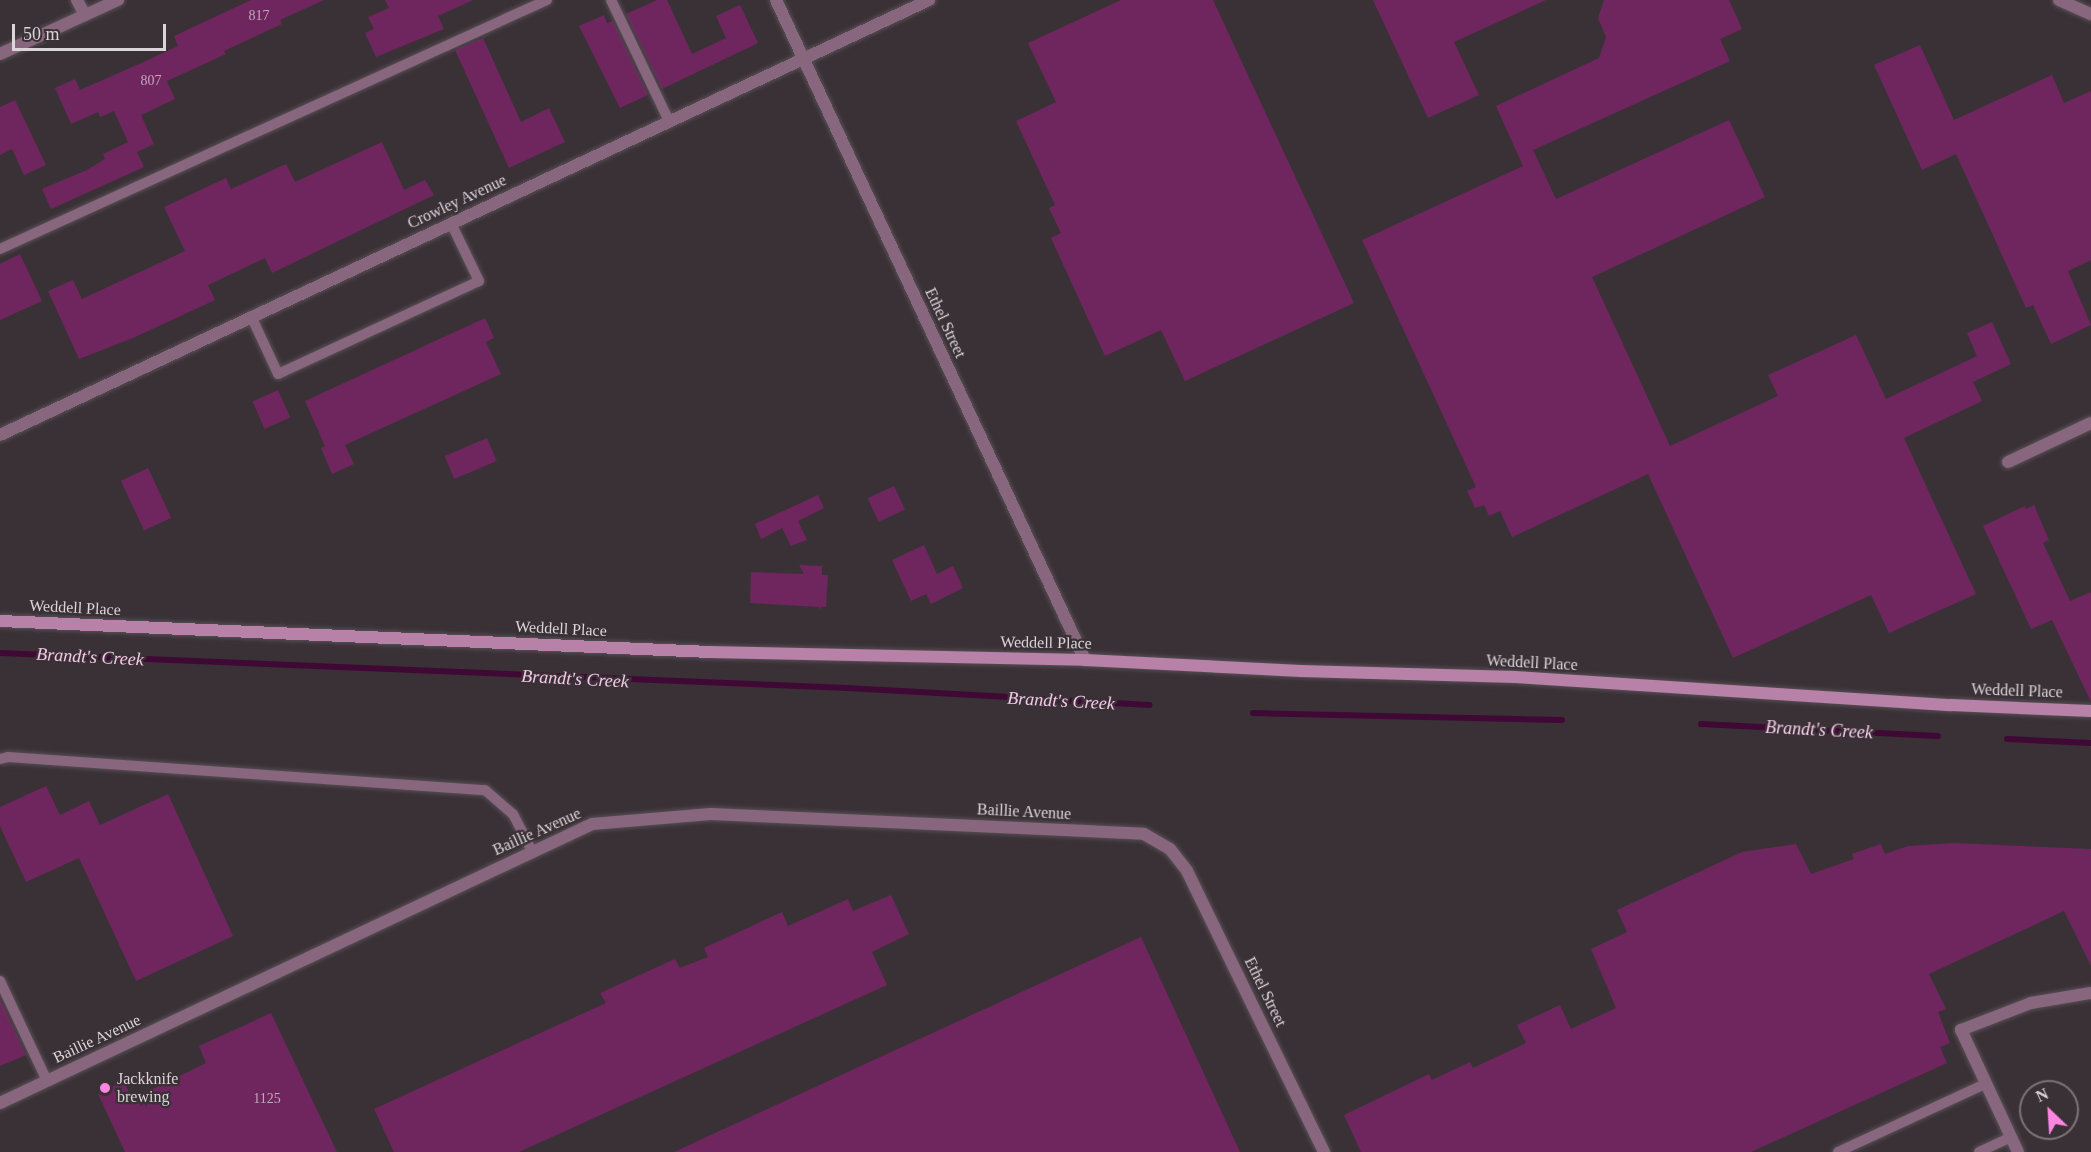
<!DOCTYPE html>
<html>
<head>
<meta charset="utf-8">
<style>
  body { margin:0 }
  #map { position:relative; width:2091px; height:1152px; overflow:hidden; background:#3a3137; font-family:Georgia,serif }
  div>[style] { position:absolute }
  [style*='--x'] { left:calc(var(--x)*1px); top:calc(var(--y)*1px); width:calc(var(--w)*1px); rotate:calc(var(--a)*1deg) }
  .stream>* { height:6px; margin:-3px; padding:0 3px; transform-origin:3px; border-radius:3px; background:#400935 }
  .building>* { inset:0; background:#6f265f; transform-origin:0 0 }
  .roads { filter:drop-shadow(0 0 2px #574f54) drop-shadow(0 0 2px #574f54) }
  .lane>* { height:10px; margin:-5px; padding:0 5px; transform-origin:5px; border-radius:5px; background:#88667e }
  .street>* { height:12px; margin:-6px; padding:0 6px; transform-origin:6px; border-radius:6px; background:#88667e }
  .secondary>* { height:12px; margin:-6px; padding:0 6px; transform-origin:6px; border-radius:6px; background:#b781a8 }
  .dots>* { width:16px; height:16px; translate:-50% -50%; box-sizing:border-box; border:3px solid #3a3137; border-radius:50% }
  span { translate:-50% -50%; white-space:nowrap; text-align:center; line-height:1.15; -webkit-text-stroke:4.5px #3a3137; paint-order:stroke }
  .number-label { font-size:14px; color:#bfa9ba }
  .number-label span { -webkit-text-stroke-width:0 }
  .street-label { font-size:16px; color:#dad5d8 }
  .poi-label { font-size:16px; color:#dad5d8 }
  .left { translate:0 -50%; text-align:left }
  .water-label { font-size:18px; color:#f4c9e7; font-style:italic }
  .north { position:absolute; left:2019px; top:1080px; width:60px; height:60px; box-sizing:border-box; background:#3a3137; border:2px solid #7a7377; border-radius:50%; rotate:335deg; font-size:16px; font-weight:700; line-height:24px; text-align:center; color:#dad5d8 }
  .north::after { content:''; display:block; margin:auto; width:21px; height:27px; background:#fe85e0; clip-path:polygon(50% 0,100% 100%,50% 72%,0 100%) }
  .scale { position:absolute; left:12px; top:24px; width:154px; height:27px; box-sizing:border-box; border:3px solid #dad5d8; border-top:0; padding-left:8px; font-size:18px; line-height:21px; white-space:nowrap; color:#dad5d8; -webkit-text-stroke:4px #3a3137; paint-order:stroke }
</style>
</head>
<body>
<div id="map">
  <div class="stream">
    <i style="--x:0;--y:653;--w:848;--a:2.37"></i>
    <i style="--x:847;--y:688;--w:303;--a:3.2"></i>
    <i style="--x:1253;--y:713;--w:309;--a:1.3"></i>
    <i style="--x:1701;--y:724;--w:237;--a:2.9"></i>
    <i style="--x:2007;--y:739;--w:84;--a:2.7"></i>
  </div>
  <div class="building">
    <i style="clip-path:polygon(251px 0,324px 0,280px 20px,282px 24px,224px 51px,226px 54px,167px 81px,175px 99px,141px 115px,154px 144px,137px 152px,144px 167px,51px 209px,42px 189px,87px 170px,105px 159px,103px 154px,128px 142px,114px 111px,100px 117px,98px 112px,71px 124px,55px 88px,75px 79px,80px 90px,148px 60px,178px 46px,174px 36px)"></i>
    <i style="clip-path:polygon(385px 0,473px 0,438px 16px,444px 29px,376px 57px,365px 33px,374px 29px,368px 17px,389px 8px)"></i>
    <i style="clip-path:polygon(657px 0,667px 0,692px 54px,726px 38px,716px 16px,740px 5px,758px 43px,662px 89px,626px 14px)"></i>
    <i style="clip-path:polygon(1121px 0,1213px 0,1354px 303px,1185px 381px,1161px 330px,1105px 356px,1051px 238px,1061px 233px,1049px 208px,1055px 205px,1016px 121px,1056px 102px,1028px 43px)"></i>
    <i style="clip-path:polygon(1373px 0,1546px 0,1454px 42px,1479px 95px,1428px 118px)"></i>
    <i style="clip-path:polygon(1604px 0,1729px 0,1742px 29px,1720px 39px,1730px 61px,1533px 150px,1556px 199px,1729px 120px,1765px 197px,1592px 277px,1670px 446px,1778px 396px,1768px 375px,1856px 335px,1886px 399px,1977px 356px,1967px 333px,1992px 322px,2011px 364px,1973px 382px,1982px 401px,1904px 438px,1976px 594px,1889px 633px,1871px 595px,1733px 658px,1648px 474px,1512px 537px,1500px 511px,1489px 516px,1484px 505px,1475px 508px,1467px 491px,1476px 487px,1362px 240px,1523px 166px,1496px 106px,1599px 58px,1606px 37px,1598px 18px)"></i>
    <i style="clip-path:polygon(604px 15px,607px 23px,613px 21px,648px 95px,620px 108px,579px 26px)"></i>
    <i style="clip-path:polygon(483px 38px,521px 122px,549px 108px,565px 142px,509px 168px,455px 50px)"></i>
    <i style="clip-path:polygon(1920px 45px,1954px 120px,2052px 75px,2064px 103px,2091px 91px,2091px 260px,2068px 271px,2091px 325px,2051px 344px,2033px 305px,2026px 308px,1956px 154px,1922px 170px,1874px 65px)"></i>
    <i style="clip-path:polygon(15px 100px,46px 165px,24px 175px,12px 149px,0 155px,0 107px)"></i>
    <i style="clip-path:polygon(382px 142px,404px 190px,425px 180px,434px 195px,272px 273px,265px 258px,208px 285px,215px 300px,133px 338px,79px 359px,48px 291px,73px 280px,82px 299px,185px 251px,164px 207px,226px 178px,231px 189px,286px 164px,295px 182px)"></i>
    <i style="clip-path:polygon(20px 254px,42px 301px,0 320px,0 264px)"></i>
    <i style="clip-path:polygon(485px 318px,494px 338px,486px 342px,501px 374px,345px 445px,354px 464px,332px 474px,321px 448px,325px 446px,305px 401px)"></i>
    <i style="left:278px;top:390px;width:30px;height:28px;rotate:66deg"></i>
    <i style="left:487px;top:438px;width:25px;height:46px;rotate:67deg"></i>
    <i style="left:148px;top:468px;width:55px;height:30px;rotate:65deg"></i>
    <i style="left:894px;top:486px;width:26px;height:29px;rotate:65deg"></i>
    <i style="clip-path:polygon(818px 495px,824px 508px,798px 521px,807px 540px,791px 546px,782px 528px,761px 539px,755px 524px)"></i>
    <i style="clip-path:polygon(2034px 505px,2049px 540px,2043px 543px,2070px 601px,2091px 592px,2091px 702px,2052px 620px,2031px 629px,1983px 526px,2025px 506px,2026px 509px)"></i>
    <i style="clip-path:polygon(924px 545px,937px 574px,953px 566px,963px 588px,931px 604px,926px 594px,911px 601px,892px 560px)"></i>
    <i style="clip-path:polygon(799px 565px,822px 566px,822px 575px,828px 575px,826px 607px,821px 607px,821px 610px,819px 607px,750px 603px,751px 572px,804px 574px)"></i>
    <i style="clip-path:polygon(46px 786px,60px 815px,89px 801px,100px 825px,168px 794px,233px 936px,136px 981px,79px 858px,26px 882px,0 826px,0 807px)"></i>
    <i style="clip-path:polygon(1954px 843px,2091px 849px,2091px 966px,2064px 911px,1929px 974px,1946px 1009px,1938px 1012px,1950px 1043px,1940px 1047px,1947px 1063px,1751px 1152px,1361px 1152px,1344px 1115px,1429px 1074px,1432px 1080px,1470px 1062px,1473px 1068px,1526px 1043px,1517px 1025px,1560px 1005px,1571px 1029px,1616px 1008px,1591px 949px,1627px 932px,1617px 910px,1742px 852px,1796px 844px,1811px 874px,1854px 859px,1852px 854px,1881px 844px,1885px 854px,1908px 846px)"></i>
    <i style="clip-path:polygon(891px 895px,909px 934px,872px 952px,887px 985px,519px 1152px,394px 1152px,374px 1109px,606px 1003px,600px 993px,675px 959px,680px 968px,708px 957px,704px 948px,782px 912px,788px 926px,848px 899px,853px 911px)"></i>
    <i style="clip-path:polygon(1141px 937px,1240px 1152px,674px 1152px)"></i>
    <i style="clip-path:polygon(0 999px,26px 1055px,0 1066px)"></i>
    <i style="clip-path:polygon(271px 1013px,337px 1152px,125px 1152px,98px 1094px,124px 1081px,132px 1099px,206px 1063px,199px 1046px)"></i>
  </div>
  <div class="roads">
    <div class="lane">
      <i style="--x:611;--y:0;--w:134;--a:64.4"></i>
      <i style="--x:0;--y:249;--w:601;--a:-24.48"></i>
      <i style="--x:251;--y:316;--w:64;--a:65"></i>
      <i style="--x:278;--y:374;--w:221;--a:-24.8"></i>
      <i style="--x:479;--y:281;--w:64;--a:-115.8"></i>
      <i style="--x:0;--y:759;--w:8;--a:-14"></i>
      <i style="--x:8;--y:757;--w:478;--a:4"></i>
      <i style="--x:485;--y:790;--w:37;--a:41"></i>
      <i style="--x:513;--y:814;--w:42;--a:62.8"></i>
      <i style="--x:0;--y:981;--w:110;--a:64.8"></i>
      <i style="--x:1838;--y:1152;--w:162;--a:-24.8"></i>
      <i style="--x:1979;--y:1152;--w:35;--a:-25"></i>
    </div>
    <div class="street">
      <i style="--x:77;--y:0;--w:17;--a:62"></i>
      <i style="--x:776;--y:0;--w:729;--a:64.91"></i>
      <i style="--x:2059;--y:0;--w:35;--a:24"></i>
      <i style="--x:0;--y:54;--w:130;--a:-24.6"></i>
      <i style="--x:0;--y:435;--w:1026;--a:-25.09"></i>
      <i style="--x:2008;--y:462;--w:92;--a:-25.2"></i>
      <i style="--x:0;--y:1103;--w:654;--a:-25.23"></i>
      <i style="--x:592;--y:824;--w:119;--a:-4.8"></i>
      <i style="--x:711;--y:814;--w:433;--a:2.6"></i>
      <i style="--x:1144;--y:834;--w:30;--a:30"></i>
      <i style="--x:1170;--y:849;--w:28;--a:52"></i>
      <i style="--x:1187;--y:871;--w:313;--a:64"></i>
      <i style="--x:2018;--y:1152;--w:135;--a:-115"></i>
      <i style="--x:1961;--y:1030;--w:75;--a:-21.1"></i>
      <i style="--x:2031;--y:1003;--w:61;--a:-9.5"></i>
    </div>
    <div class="secondary">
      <i style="--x:0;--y:621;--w:710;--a:2.5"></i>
      <i style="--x:709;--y:652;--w:376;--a:1.2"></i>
      <i style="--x:1085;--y:660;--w:216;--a:2.9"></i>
      <i style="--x:1301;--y:671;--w:214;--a:1.6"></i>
      <i style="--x:1515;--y:677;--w:437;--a:3.7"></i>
      <i style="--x:1951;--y:705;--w:140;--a:2.5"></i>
    </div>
  </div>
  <div class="dots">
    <i style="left:105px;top:1088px;background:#fe85e0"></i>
  </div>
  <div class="number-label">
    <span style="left:259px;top:16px">817</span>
    <span style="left:151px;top:81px">807</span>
    <span style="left:267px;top:1099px">1125</span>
  </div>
  <div class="street-label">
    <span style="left:457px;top:202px;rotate:-25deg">Crowley Avenue</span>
    <span style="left:945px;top:323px;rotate:65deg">Ethel Street</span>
    <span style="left:75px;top:608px;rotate:3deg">Weddell Place</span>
    <span style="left:561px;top:629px;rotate:3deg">Weddell Place</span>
    <span style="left:1046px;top:643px;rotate:1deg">Weddell Place</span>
    <span style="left:1532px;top:663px;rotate:3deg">Weddell Place</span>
    <span style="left:2017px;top:691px;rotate:2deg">Weddell Place</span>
    <span style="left:1024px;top:812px;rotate:3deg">Baillie Avenue</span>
    <span style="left:537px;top:832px;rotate:-24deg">Baillie Avenue</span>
    <span style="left:1265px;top:992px;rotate:64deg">Ethel Street</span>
    <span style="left:97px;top:1039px;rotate:-25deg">Baillie Avenue</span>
  </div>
  <div class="poi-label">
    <span class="left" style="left:117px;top:1088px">Jackknife<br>brewing</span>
  </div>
  <div class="water-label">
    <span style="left:90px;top:657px;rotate:3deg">Brandt's Creek</span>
    <span style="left:575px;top:679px;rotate:3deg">Brandt's Creek</span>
    <span style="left:1061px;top:701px;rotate:3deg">Brandt's Creek</span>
    <span style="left:1819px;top:730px;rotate:3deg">Brandt's Creek</span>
  </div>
  <div class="north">N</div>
  <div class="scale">50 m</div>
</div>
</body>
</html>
